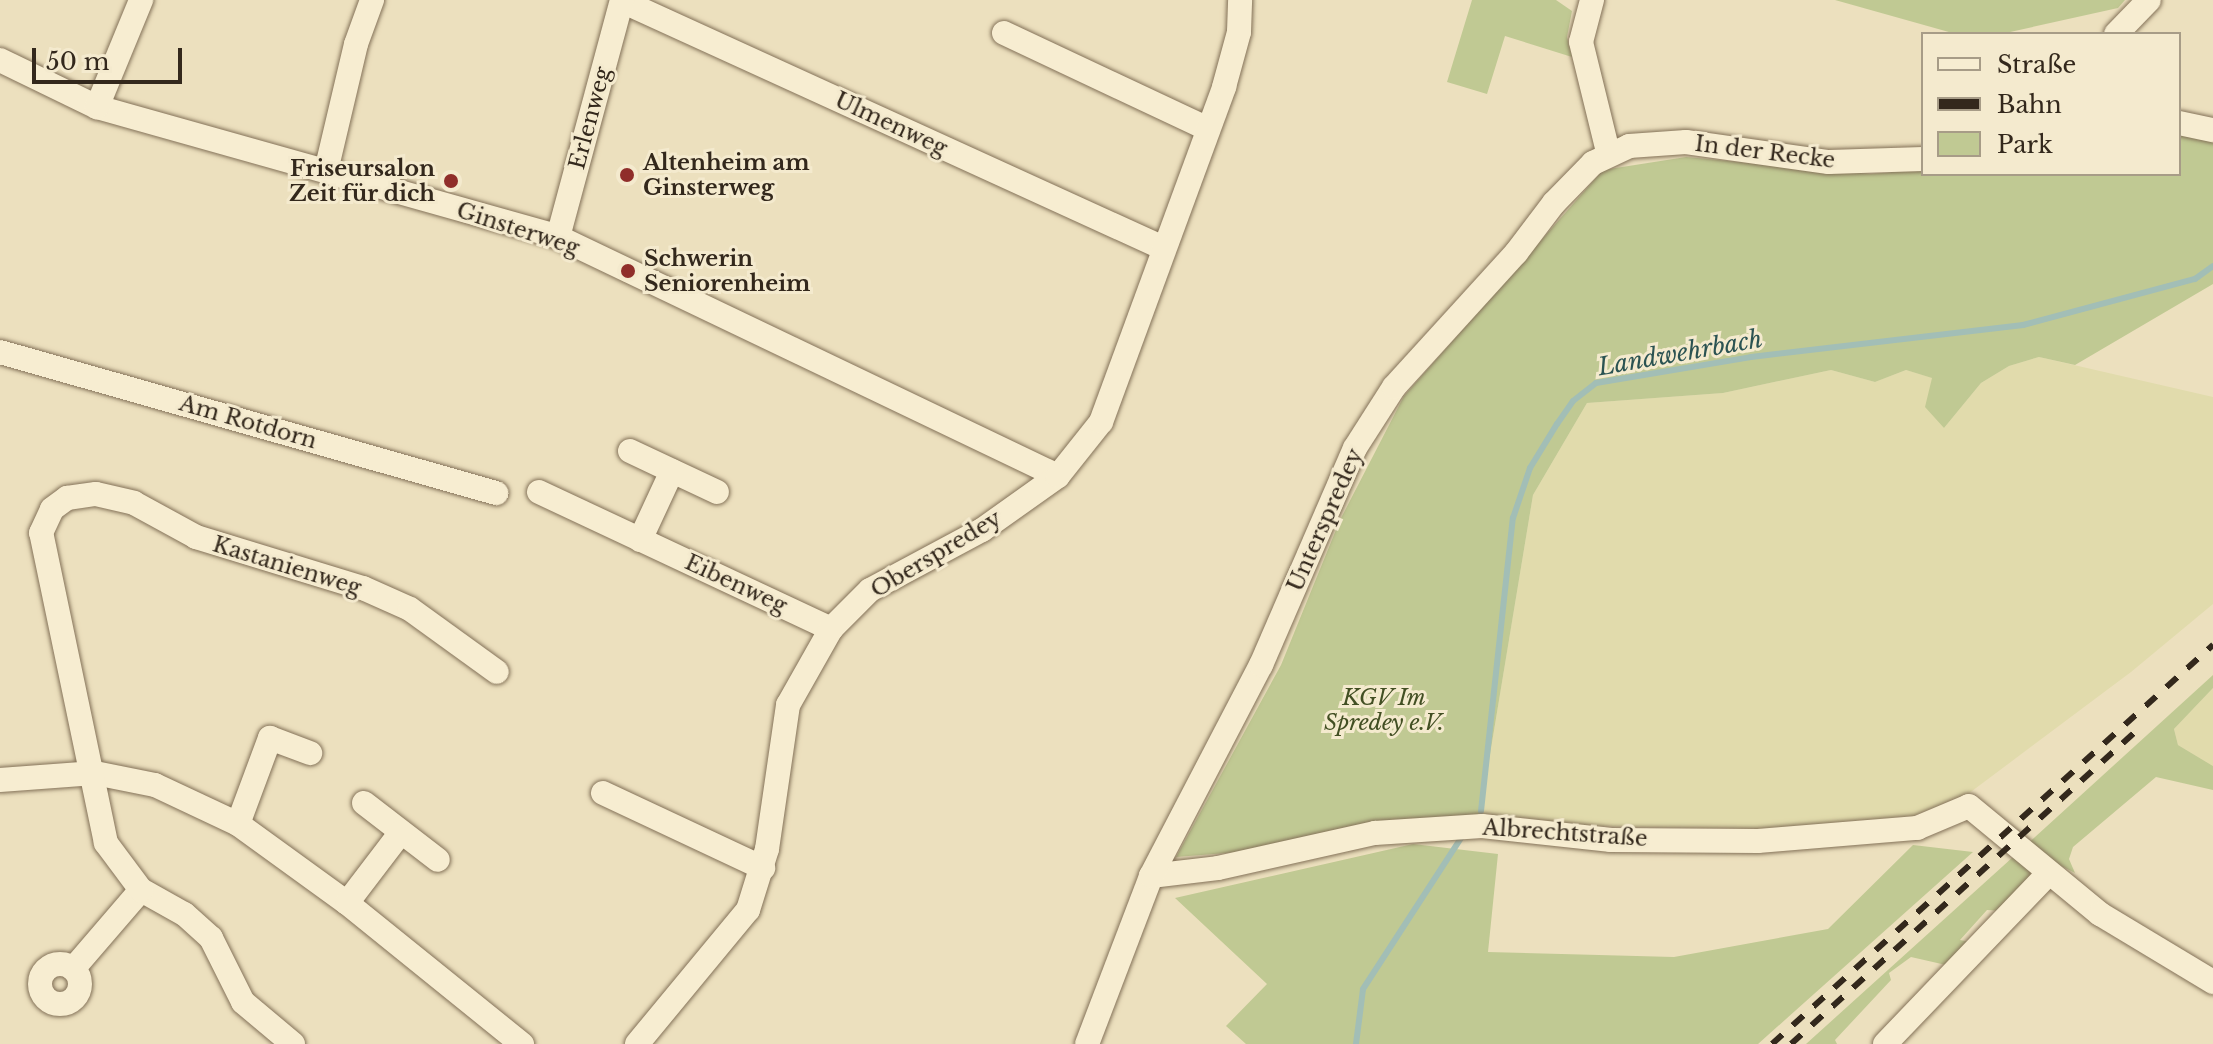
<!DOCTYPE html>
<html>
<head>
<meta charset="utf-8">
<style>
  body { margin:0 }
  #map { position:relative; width:2213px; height:1044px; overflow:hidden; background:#ece0be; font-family:"Libre Baskerville",serif }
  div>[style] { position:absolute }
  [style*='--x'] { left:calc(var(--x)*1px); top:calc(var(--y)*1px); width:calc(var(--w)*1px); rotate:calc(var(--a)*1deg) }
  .farmland>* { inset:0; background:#e1dbac }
  .green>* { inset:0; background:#c0c993 }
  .stream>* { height:6px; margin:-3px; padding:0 3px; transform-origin:3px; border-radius:3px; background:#a2beb6 }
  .roads { filter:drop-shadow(0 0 2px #837158) drop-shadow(0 0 2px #837158) }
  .minor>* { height:24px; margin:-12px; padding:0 12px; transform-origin:12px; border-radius:12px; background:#f7edd1 }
  .minor>.ring { margin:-12px; padding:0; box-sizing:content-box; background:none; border:24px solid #f7edd1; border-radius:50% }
  .rail>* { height:6px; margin-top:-3px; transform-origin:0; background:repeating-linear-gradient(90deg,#33281c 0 14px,transparent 0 28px) }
  .dots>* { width:22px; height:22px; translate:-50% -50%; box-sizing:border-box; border:4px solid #f4eace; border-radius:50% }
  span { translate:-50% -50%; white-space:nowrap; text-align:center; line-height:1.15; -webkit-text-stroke:6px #f4eace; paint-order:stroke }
  .street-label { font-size:22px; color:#33281c }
  .poi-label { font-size:22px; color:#33281c; font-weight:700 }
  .left { translate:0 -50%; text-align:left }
  .right { translate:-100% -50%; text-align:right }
  .park-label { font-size:22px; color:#424f23; font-style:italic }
  .water-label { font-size:24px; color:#2b5352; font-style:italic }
  .legend { position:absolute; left:1921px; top:32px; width:260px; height:144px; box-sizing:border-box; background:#f4eace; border:2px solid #a79c87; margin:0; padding:10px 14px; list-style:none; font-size:24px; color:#33281c }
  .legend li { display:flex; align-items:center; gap:16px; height:40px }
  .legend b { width:40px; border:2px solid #a79c87 }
  .scale { position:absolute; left:32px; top:48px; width:150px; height:36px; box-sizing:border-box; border:4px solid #33281c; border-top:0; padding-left:10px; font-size:24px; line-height:28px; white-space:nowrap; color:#33281c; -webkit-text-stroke:6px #f4eace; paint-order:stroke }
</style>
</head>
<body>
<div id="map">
  <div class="farmland">
    <i style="clip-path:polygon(2039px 357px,2213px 397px,2213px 604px,2131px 672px,1968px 794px,1913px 816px,1763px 829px,1591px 826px,1480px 815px,1533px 495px,1587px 403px,1723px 393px,1831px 370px,1875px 382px,1906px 370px,1933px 378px,1944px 428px,1981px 383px,2009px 366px)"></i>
    <i style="clip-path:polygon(2213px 688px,2213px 766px,2178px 745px,2174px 729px)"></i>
  </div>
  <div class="green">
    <i style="clip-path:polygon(1472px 0,1556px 0,1572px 11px,1567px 37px,1572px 57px,1505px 36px,1487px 94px,1447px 82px)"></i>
    <i style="clip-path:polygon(1835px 0,2125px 0,2118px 8px,2001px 34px,1956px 34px)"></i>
    <i style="clip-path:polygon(2179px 135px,2213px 141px,2213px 284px,2075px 365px,2039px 357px,2009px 366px,1981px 383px,1944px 428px,1925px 407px,1932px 378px,1906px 370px,1875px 382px,1831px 370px,1723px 393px,1587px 403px,1533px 495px,1480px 815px,1252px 851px,1176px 857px,1281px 665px,1340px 520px,1404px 396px,1603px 170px,1686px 157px,1871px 174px,1923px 169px,1923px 174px,2179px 174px)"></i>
    <i style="clip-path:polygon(2213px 675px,2213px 688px,2174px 729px,2178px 745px,2213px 766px,2213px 790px,2156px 777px,2073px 847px,2069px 859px,2075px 873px,2024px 847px)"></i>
    <i style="clip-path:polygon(1413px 844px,1498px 854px,1488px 952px,1674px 957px,1828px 929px,1913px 845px,1973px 852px,1758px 1044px,1246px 1044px,1226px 1026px,1267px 984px,1175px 898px)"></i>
    <i style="clip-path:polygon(2013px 857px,2030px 871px,2032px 881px,2004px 911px,1987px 910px,1960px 940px,1970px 942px,1946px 965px,1911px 957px,1889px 973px,1891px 980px,1835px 1040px,1837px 1044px,1806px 1044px)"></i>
  </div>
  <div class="stream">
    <i style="--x:1481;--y:811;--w:295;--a:-83.8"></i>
    <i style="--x:1513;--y:518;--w:53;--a:-71.2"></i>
    <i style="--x:1530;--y:468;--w:52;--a:-58.5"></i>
    <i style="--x:1557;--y:424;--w:28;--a:-55"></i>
    <i style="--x:1573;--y:401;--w:29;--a:-38"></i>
    <i style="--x:1596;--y:383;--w:157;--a:-9.5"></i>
    <i style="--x:1751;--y:357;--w:274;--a:-6.7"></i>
    <i style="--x:2023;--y:325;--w:178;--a:-15"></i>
    <i style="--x:2195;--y:279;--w:22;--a:-36"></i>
    <i style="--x:1356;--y:1044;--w:55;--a:-82.7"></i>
    <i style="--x:1363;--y:989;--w:184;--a:-57"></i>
  </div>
  <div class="roads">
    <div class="minor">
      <i style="--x:1592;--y:0;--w:43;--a:104.7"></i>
      <i style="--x:1581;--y:42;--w:113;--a:76.2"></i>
      <i style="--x:622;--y:1;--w:592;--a:24.53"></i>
      <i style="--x:1004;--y:33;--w:223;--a:25.2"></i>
      <i style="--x:2116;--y:34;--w:47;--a:-45.9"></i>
      <i style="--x:0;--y:60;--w:108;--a:25.9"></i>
      <i style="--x:97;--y:107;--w:479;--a:15.7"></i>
      <i style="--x:558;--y:237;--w:554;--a:25.55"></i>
      <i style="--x:97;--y:107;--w:116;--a:-67.6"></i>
      <i style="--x:2179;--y:123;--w:35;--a:12"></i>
      <i style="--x:326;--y:171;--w:130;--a:-76.7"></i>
      <i style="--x:356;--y:44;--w:47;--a:-70"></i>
      <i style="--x:558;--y:237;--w:245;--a:-74.9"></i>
      <i style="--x:0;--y:352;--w:516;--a:15.87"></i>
      <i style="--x:630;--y:451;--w:96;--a:25.2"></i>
      <i style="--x:539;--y:492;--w:323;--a:25.1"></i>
      <i style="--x:640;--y:540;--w:76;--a:-65.1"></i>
      <i style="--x:0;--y:780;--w:95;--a:-4.2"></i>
      <i style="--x:95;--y:773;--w:61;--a:11.3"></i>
      <i style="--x:155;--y:785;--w:92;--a:25.2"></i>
      <i style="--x:238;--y:824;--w:135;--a:35.9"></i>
      <i style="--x:347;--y:903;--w:225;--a:38.9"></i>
      <i style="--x:603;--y:793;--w:177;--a:25.1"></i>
      <i style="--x:364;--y:803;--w:93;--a:37.6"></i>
      <i style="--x:238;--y:824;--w:92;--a:-69.6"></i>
      <i style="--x:270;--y:738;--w:43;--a:20.6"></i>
      <i style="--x:1151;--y:876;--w:67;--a:-6.8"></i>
      <i style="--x:1218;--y:868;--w:161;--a:-12.6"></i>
      <i style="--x:1375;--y:833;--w:107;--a:-3.7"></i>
      <i style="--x:1482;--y:826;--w:130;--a:6.2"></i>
      <i style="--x:1611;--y:840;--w:147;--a:0.4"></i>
      <i style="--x:1758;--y:841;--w:160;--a:-4.7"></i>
      <i style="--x:1917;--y:828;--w:56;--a:-22.9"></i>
      <i style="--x:1969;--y:806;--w:170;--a:39.5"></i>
      <i style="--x:2100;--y:914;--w:132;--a:31"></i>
      <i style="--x:347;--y:903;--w:89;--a:-52.7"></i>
      <i class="ring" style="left:40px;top:964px;width:16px;height:16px"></i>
      <i style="--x:73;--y:969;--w:104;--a:-49.3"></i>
      <i style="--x:293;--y:1044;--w:65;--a:-140"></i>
      <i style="--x:243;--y:1002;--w:72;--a:-116.6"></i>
      <i style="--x:211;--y:938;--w:36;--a:-138"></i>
      <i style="--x:184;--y:914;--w:49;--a:-150.8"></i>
      <i style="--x:141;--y:890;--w:59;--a:-126.7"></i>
      <i style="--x:106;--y:843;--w:317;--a:-101.8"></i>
      <i style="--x:41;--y:533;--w:26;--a:-65"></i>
      <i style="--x:52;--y:509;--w:19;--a:-36"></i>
      <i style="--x:67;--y:498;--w:29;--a:-8"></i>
      <i style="--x:96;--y:494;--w:39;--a:13"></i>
      <i style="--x:134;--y:503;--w:71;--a:28.7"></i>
      <i style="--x:196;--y:537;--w:175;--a:17"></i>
      <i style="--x:363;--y:588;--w:51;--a:24.1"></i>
      <i style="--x:410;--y:609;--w:107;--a:35.9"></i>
      <i style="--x:637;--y:1044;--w:174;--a:-50.4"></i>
      <i style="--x:748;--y:910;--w:64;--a:-72.7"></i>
      <i style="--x:767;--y:849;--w:146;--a:-81.7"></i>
      <i style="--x:788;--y:705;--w:87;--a:-60.5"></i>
      <i style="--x:831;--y:629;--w:55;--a:-45"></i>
      <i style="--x:870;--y:590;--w:127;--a:-28.2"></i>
      <i style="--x:982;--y:530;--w:93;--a:-35.4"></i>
      <i style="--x:1058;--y:476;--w:69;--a:-51.5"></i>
      <i style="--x:1101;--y:422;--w:357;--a:-69.8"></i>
      <i style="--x:1224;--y:87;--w:57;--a:-74.7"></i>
      <i style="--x:1239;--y:32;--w:32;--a:-88"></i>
      <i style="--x:1087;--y:1044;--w:180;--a:-69.1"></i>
      <i style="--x:1151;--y:876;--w:238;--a:-62.5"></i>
      <i style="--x:1261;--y:665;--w:236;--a:-66.6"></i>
      <i style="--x:1355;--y:448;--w:72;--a:-57.4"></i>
      <i style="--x:1394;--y:387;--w:181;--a:-47.7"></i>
      <i style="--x:1516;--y:253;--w:63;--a:-52.8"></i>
      <i style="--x:1554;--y:203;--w:56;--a:-45.7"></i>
      <i style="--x:1593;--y:163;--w:40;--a:-25"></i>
      <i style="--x:1629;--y:146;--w:57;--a:-4"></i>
      <i style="--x:1686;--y:142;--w:144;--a:8"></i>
      <i style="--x:1829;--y:162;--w:94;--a:-1.8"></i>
      <i style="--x:1885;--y:1044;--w:236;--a:-46.2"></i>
    </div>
  </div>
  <div class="rail">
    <i style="--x:1772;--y:1044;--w:595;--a:-42.14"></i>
    <i style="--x:1791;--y:1044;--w:470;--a:-42.2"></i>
  </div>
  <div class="dots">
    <i style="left:627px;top:175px;background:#902e2a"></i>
    <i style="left:451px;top:181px;background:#902e2a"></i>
    <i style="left:628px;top:271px;background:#902e2a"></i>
  </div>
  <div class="street-label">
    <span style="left:590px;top:118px;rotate:-75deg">Erlenweg</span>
    <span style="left:891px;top:124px;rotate:25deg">Ulmenweg</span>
    <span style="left:1765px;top:152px;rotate:7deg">In der Recke</span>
    <span style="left:518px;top:229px;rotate:18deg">Ginsterweg</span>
    <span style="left:248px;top:422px;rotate:16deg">Am Rotdorn</span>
    <span style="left:1325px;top:520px;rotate:-66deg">Unterspredey</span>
    <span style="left:936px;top:554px;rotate:-31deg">Oberspredey</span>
    <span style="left:287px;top:566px;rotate:17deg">Kastanienweg</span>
    <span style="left:736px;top:584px;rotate:25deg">Eibenweg</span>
    <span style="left:1565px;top:833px;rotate:4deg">Albrechtstraße</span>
  </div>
  <div class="poi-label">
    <span class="left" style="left:643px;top:175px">Altenheim am<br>Ginsterweg</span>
    <span class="right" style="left:435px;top:181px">Friseursalon<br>Zeit für dich</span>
    <span class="left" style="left:644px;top:271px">Schwerin<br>Seniorenheim</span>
  </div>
  <div class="park-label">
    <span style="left:1384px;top:710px">KGV Im<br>Spredey e.V.</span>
  </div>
  <div class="water-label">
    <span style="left:1680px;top:353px;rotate:-10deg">Landwehrbach</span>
  </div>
  <ul class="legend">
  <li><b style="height:10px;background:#f7edd1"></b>Straße</li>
  <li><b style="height:10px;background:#33281c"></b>Bahn</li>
  <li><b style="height:22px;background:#c0c993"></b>Park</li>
  </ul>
  <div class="scale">50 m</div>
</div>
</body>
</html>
